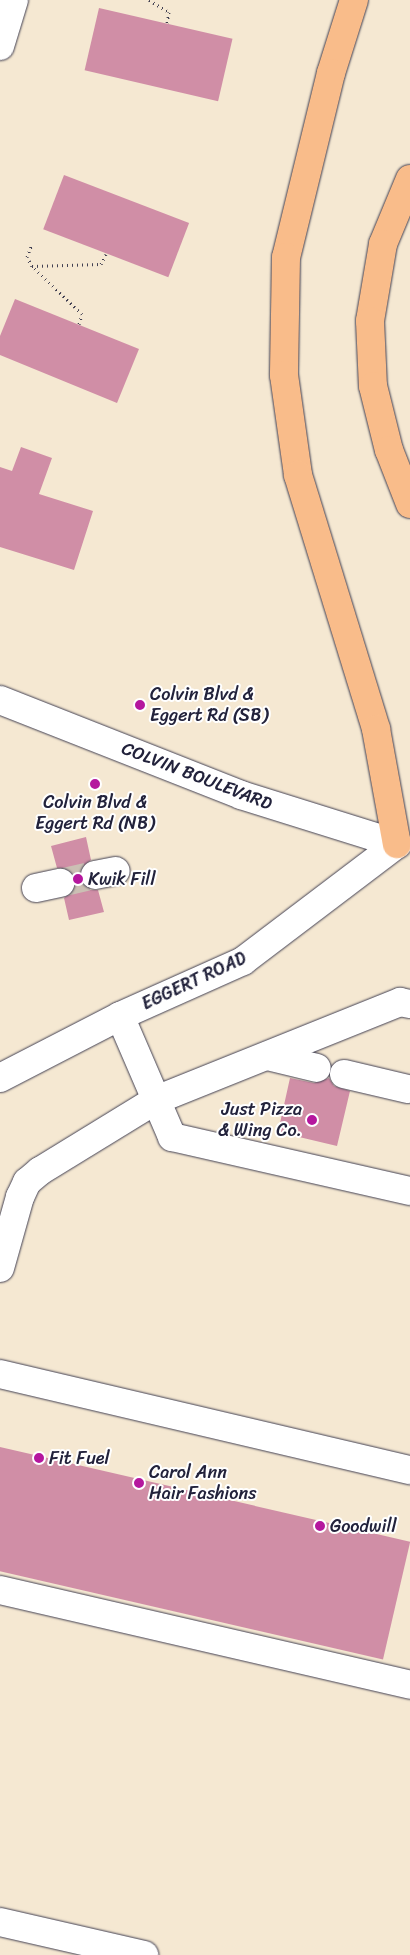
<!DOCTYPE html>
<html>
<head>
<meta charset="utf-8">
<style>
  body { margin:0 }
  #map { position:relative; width:410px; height:1955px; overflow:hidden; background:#f5e8d2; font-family:Sriracha,sans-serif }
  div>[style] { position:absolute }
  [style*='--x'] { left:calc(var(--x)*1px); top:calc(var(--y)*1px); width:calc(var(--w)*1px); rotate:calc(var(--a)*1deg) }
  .building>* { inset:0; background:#d08ea6; transform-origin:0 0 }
  .minor-tunnel>* { height:28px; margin-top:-14px; transform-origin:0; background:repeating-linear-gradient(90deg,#cbc0b4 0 28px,transparent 0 42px) }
  .path>* { height:3px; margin-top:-1.5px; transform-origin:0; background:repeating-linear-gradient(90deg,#424052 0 1px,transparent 0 5px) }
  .roads { filter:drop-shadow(0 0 1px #424052) drop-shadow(0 0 1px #424052) }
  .minor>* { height:28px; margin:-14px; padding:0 14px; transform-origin:14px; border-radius:14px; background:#fff }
  .highway>* { height:28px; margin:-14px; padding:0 14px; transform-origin:14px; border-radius:14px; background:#f9bc8a }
  .dots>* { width:14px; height:14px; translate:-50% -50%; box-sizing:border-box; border:2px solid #fff; border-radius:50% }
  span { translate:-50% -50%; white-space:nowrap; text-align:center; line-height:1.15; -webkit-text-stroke:4px #fff; paint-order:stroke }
  .poi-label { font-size:18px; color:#22223b }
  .left { translate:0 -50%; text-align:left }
  .right { translate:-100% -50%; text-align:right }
  .street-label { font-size:18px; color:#22223b }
</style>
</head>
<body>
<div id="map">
  <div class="building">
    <i style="left:99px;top:8px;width:137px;height:64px;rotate:13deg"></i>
    <i style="left:64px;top:175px;width:134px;height:58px;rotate:21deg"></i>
    <i style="clip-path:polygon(15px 299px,139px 349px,117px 403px,0 355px,0 336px)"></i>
    <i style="clip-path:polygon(21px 447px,52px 458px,39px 494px,93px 511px,74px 570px,0 547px,0 467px,12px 471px)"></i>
    <i style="clip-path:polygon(86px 837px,91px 860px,80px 869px,80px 878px,89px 890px,98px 890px,104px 912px,69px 920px,64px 898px,75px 888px,75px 879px,65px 868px,57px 868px,51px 846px)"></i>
    <i style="clip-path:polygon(290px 1078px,314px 1083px,329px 1078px,334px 1086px,350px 1091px,337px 1146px,278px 1132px)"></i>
    <i style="left:0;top:1447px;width:421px;height:121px;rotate:13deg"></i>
  </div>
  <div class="minor-tunnel">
    <i style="--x:60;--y:883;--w:36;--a:-13"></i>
  </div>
  <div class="path">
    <i style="--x:149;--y:0;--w:23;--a:31"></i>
    <i style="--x:169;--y:12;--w:11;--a:100"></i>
    <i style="--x:32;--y:266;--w:10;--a:-119"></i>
    <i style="--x:27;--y:257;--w:14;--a:-69"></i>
    <i style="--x:79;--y:324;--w:10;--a:-73"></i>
    <i style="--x:82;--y:314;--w:69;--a:-136.2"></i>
    <i style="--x:32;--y:266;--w:69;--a:-1.7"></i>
    <i style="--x:101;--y:264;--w:11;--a:-63"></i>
  </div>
  <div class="roads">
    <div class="minor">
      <i style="--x:0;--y:46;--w:48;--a:-73.1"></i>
      <i style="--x:0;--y:700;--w:259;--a:21.5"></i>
      <i style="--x:241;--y:795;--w:164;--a:17.4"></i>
      <i style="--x:95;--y:875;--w:21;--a:-11"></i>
      <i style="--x:36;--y:888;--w:25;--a:-12"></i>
      <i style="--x:120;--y:1016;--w:132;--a:66.7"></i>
      <i style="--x:172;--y:1137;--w:244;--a:12.8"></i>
      <i style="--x:267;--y:1056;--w:51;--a:13.5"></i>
      <i style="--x:344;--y:1074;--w:66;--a:13.2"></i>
      <i style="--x:0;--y:1078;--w:135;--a:-27.3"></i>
      <i style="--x:120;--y:1016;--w:135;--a:-24.1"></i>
      <i style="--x:243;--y:961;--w:193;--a:-37.2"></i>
      <i style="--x:0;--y:1268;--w:74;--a:-74.3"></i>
      <i style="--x:20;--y:1197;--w:17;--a:-65"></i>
      <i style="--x:27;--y:1182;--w:17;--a:-40"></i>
      <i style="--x:40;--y:1171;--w:136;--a:-31.5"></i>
      <i style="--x:156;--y:1100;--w:263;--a:-21.9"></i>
      <i style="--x:400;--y:1002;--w:10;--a:11"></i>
      <i style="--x:0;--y:1374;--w:421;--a:13.2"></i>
      <i style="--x:0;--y:1590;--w:421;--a:13"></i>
      <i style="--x:0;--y:1922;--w:148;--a:12.9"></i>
    </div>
    <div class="highway">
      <i style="--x:354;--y:0;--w:77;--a:107.5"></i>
      <i style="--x:331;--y:73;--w:189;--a:103.7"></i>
      <i style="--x:286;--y:257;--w:118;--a:91"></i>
      <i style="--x:284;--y:375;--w:101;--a:82"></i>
      <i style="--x:298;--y:475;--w:266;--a:72.9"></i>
      <i style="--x:376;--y:729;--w:117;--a:79.7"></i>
      <i style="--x:410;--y:179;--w:70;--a:112.6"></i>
      <i style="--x:383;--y:244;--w:78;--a:99.6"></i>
      <i style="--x:370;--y:321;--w:65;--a:87.4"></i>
      <i style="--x:373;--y:386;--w:66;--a:76"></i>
      <i style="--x:389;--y:450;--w:58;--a:68.7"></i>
    </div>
  </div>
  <div class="dots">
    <i style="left:140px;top:705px;background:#b5179e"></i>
    <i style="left:95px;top:784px;background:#b5179e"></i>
    <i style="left:78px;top:879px;background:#b5179e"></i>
    <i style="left:312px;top:1120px;background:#b5179e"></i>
    <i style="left:39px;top:1458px;background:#b5179e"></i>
    <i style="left:139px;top:1483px;background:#b5179e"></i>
    <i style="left:320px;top:1526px;background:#b5179e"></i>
  </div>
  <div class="poi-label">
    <span class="left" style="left:150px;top:705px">Colvin Blvd &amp;<br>Eggert Rd (SB)</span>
    <span style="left:95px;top:813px">Colvin Blvd &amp;<br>Eggert Rd (NB)</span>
    <span class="left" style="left:88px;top:879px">Kwik Fill</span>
    <span class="right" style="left:302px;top:1120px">Just Pizza<br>&amp; Wing Co.</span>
    <span class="left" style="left:49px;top:1458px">Fit Fuel</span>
    <span class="left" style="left:149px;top:1483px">Carol Ann<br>Hair Fashions</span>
    <span class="left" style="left:330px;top:1526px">Goodwill</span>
  </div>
  <div class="street-label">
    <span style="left:197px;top:776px;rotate:21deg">COLVIN BOULEVARD</span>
    <span style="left:194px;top:981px;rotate:-25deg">EGGERT ROAD</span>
  </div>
</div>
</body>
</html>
